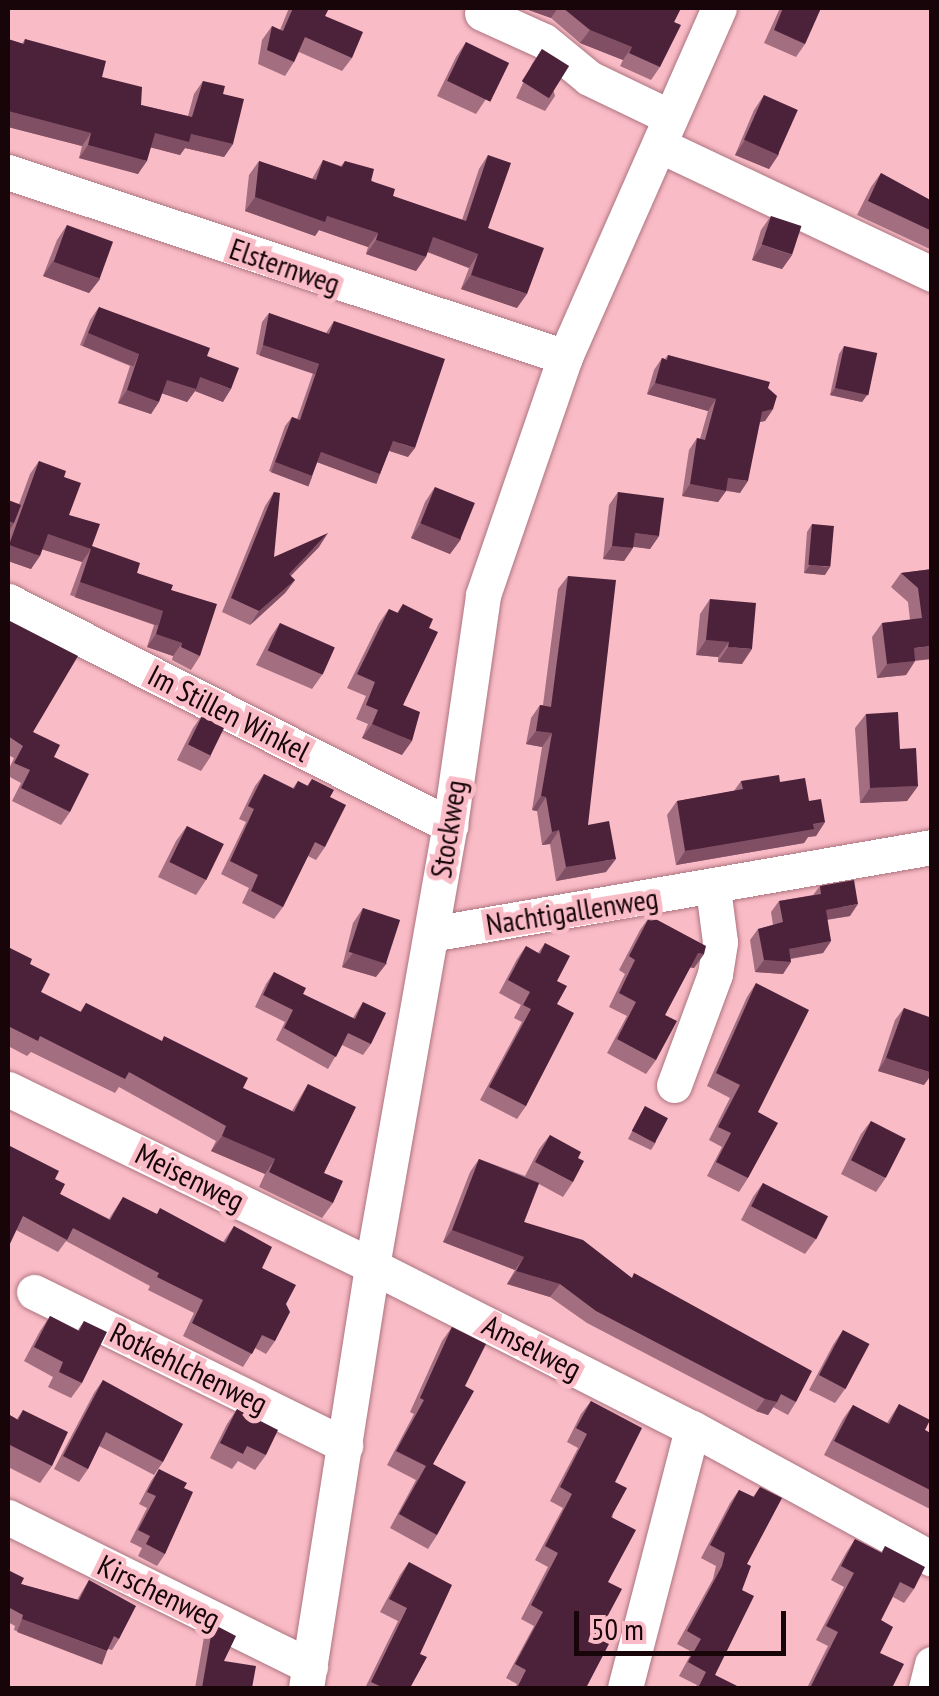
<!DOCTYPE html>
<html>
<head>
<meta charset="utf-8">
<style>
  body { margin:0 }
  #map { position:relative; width:939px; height:1696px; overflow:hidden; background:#f9bbc6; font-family:"PT Sans Narrow",sans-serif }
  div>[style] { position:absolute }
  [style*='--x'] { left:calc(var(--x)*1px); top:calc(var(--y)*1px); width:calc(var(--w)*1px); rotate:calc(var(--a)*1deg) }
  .roads { filter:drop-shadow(0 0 2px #ac747f) drop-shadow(0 0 2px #ac747f) }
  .minor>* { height:35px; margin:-17.5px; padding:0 17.5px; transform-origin:17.5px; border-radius:17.5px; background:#fff }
  .wall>* { inset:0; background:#a26e80 }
  .shaded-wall>* { inset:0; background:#804f64; transform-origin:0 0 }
  .building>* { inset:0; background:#4c213a; transform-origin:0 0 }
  span { translate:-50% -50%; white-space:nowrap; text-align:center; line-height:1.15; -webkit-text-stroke:10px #f9bbc6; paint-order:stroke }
  .street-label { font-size:30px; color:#170509 }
  .frame { position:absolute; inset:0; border:10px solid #170509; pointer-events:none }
  .scale { position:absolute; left:574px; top:1611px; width:212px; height:45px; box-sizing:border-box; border:5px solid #170509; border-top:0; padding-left:12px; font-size:30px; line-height:35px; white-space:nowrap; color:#170509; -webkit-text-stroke:8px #f9bbc6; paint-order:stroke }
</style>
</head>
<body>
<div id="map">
  <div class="roads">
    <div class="minor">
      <i style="--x:482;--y:13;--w:68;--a:24.3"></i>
      <i style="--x:544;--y:41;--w:58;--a:39.4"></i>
      <i style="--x:589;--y:78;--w:90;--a:25.7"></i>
      <i style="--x:659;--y:145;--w:302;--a:25.3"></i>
      <i style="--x:8;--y:172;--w:587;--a:18.37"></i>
      <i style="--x:8;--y:601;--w:496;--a:26.9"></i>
      <i style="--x:431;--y:934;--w:508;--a:-9.85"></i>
      <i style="--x:674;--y:1085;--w:118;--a:-69.7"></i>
      <i style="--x:715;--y:974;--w:32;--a:-81"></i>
      <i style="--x:720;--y:942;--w:54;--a:-97.4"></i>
      <i style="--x:8;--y:1089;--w:405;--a:25.9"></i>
      <i style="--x:372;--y:1266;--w:359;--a:26.9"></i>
      <i style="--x:692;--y:1428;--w:273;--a:28.6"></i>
      <i style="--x:34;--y:1292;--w:347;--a:26.2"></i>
      <i style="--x:8;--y:1517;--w:337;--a:26.3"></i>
      <i style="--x:306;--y:1688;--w:427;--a:-81.1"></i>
      <i style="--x:372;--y:1266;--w:448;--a:-80"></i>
      <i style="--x:450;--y:825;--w:232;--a:-81.8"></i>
      <i style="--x:483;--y:595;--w:252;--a:-71"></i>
      <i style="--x:565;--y:357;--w:381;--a:-66.2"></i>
      <i style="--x:625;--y:1688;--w:268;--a:-75.5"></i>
      <i style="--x:926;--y:1688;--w:25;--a:-76"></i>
    </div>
  </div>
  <div class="wall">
    <i style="clip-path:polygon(289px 8px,329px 8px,325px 16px,352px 58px,342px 71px,299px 52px,294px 62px,285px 76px,258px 64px,262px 40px,272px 26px,280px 30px)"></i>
    <i style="clip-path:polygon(523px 8px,681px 8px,674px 22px,660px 67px,651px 80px,620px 66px,623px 60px,580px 43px,551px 18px)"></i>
    <i style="clip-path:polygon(780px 8px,821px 8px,805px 44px,796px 57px,764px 43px)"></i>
    <i style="clip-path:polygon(8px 39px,22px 44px,25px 39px,102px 77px,141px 105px,188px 116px,194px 94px,203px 81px,223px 94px,233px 144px,224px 157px,185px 148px,180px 155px,151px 147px,138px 174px,79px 158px,82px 146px,8px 127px)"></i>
    <i style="clip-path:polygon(466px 42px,486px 99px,476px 114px,437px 96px,456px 57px)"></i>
    <i style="clip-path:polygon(542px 49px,555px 96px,545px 111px,516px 98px,532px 64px)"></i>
    <i style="clip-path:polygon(764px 95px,779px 154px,769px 169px,735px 155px,754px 110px)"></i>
    <i style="clip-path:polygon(488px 155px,488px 228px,517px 308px,461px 289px,469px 268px,427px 252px,416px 271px,366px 254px,368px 247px,319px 230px,315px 236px,245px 211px,249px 175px,259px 161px,312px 179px,323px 160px,341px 166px,345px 161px,393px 196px,462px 220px,479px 169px)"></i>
    <i style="clip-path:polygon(881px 173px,932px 201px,932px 250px,857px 215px,871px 187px)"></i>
    <i style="clip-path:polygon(771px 216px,792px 255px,782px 269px,752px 260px,761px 230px)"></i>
    <i style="clip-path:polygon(67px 225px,100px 279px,89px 293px,43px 276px,57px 240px)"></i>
    <i style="clip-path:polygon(99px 307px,207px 356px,223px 402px,195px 391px,187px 402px,162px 393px,151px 414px,118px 403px,130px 366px,80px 345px,90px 320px)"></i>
    <i style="clip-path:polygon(269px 313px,326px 333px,334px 321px,408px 457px,389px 451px,380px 474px,373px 483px,317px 462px,312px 476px,306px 485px,269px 471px,285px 426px,292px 417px,297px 419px,313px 373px,256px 354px,262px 322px)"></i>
    <i style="clip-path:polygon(844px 346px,867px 395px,862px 402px,830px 395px,839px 354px)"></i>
    <i style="clip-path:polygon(668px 355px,768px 388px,773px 409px,765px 421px,760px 422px,740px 493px,726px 491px,718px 502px,682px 496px,689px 450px,697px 438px,700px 439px,708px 411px,647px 394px,654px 370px,662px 358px,665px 359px)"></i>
    <i style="clip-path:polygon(39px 461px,64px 477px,69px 515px,92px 546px,137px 573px,171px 590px,200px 656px,191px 670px,172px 660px,173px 656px,147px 647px,154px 625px,70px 595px,82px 562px,42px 549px,31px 569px,8px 561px,8px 537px,10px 530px,8px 533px,8px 500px,19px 504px,30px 474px)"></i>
    <i style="clip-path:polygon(435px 487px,461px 539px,450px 554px,411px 538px,425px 502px)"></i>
    <i style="clip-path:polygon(274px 492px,274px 557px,319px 547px,290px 576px,295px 580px,285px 593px,250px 625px,222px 612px,265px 506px)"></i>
    <i style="clip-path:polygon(618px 492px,659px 536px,650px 549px,633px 546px,624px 561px,603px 559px,609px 505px)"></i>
    <i style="clip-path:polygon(812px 524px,825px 575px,804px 573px,807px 532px)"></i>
    <i style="clip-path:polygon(932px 569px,915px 661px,906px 675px,877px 678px,872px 637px,882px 623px,910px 620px,908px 602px,891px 587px,901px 573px)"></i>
    <i style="clip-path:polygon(568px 576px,588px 825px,606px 872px,556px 881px,550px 844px,542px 845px,537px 811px,532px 810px,542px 747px,526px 744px,531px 718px,540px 705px,543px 705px,558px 589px)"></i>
    <i style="clip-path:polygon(710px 599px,742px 664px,718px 662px,718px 657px,696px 655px,700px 614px)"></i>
    <i style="clip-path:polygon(403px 604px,429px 628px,403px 705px,402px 755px,362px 738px,368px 724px,356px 719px,366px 696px,347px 688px,379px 623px,389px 609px,397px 613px)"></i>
    <i style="clip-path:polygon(8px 620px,33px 732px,54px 757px,70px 812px,61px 825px,12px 801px,21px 783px,8px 776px,8px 771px,14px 758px,8px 755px)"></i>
    <i style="clip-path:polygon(280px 623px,322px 675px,312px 689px,256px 665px,270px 638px)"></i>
    <i style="clip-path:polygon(203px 714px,211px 756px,201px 771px,177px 760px,193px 728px)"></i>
    <i style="clip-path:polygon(866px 714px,900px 749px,918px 786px,907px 801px,860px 803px,855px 728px)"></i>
    <i style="clip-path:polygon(264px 774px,293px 788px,298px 781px,307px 786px,312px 779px,330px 797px,325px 847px,316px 860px,308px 856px,283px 907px,274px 919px,242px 903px,249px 888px,221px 874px,246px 822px,239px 819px,255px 786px)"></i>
    <i style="clip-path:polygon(741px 781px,780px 782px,809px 801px,825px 822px,816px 836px,808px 837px,804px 843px,676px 865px,667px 815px,677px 801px,734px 791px)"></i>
    <i style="clip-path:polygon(187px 826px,206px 880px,196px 895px,158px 877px,176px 841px)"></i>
    <i style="clip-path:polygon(820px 886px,850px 916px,827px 920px,831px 941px,823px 953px,791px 959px,783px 974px,755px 972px,750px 940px,758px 929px,773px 925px,771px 912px,779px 901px,813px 895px)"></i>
    <i style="clip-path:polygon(363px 908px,376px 977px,342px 967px,353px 923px)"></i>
    <i style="clip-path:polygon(650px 916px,704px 954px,694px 968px,690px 967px,665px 1015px,656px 1060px,646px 1074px,607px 1053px,627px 1016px,609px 1007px,625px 974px,619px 970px,640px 930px)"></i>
    <i style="clip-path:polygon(545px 943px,557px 981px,557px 1004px,526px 1106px,517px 1119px,480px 1100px,522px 1022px,514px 1018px,521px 1005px,499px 993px,517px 959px,526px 946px,538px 953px)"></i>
    <i style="clip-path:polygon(8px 947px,30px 964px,41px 992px,80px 1012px,86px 1003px,243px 1088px,292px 1111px,308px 1084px,324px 1173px,333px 1203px,322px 1218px,259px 1187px,265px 1174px,211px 1151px,216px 1141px,119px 1087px,115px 1093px,31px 1052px,27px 1056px,8px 1046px)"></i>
    <i style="clip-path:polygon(274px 972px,303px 994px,353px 1018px,363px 1002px,371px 1044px,363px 1055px,342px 1045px,328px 1069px,276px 1040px,285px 1022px,255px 1007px,266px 984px)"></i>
    <i style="clip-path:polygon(756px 983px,748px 1178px,739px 1192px,707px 1176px,722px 1147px,709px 1140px,730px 1098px,707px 1086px,747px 997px)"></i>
    <i style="clip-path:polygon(904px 1008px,924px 1085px,878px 1071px,895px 1020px)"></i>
    <i style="clip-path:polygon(645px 1106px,656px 1142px,651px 1150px,628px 1139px)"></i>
    <i style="clip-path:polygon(871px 1121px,885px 1179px,876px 1192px,841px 1174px,861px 1134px)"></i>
    <i style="clip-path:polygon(550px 1135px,578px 1158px,573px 1182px,563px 1197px,539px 1184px,524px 1222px,631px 1278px,796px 1402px,788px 1415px,773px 1407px,768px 1415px,756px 1411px,587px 1323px,550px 1297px,507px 1284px,515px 1270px,443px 1242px,470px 1172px,479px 1159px,525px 1176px,539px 1149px)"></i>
    <i style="clip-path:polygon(8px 1145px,55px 1179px,60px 1194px,109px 1219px,123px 1197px,156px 1214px,223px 1242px,234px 1226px,286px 1304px,275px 1341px,266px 1354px,255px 1348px,243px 1367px,183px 1336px,194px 1313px,148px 1290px,150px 1286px,66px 1241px,58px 1252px,16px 1230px)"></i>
    <i style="clip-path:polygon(763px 1183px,816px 1239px,805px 1254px,741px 1220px,753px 1197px)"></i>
    <i style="clip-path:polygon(50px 1316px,78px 1330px,84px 1321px,82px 1383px,71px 1398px,48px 1387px,53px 1377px,24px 1361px,40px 1331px)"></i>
    <i style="clip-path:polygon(452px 1327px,465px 1386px,433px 1464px,437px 1535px,428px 1549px,390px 1528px,416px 1480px,387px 1465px,414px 1414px,410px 1412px,442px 1341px)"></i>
    <i style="clip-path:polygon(843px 1330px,845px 1389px,835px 1403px,809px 1390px,833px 1345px)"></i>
    <i style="clip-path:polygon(103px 1380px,163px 1462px,154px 1475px,99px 1446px,88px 1469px,79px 1482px,54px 1469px,94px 1393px)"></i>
    <i style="clip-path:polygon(591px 1401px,615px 1482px,608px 1582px,586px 1688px,515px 1688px,517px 1684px,506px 1678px,534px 1626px,521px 1619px,548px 1567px,535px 1560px,563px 1508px,550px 1501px,578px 1448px,567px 1442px,581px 1414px)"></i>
    <i style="clip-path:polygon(899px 1404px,925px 1430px,932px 1434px,932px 1510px,824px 1455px,843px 1419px,853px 1405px,887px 1423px)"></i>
    <i style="clip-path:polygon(237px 1409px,266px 1455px,255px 1470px,238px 1461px,232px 1469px,210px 1458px,227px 1424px)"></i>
    <i style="clip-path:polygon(23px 1410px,52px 1466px,40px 1483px,8px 1467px,8px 1414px,17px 1419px)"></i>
    <i style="clip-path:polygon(159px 1469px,184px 1488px,165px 1554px,157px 1566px,138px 1556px,142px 1548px,130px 1542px,147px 1508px,139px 1504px,151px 1481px)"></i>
    <i style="clip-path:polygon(760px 1487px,742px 1590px,715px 1675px,741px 1688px,695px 1688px,697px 1685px,679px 1676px,692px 1652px,677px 1644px,713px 1579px,716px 1566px,701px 1558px,730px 1503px,739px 1490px,753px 1497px)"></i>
    <i style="clip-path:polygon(855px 1539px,881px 1553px,885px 1546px,914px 1589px,904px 1603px,893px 1597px,881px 1620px,880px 1653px,892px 1688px,807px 1688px,828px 1646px,816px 1640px,844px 1587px,831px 1580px,846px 1553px)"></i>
    <i style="clip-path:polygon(409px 1562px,420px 1654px,410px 1688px,365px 1688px,398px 1621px,380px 1612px,400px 1575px)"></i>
    <i style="clip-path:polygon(8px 1570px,21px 1584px,77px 1600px,89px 1580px,119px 1639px,112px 1650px,108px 1649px,99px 1662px,14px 1630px,15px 1626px,8px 1622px)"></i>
    <i style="clip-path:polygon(213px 1624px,224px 1661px,252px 1688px,195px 1688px,204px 1637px)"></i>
  </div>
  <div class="shaded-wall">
    <i style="clip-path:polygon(523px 8px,558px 8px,551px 18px)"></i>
    <i style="clip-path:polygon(590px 30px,632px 47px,623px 60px,580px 43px)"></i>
    <i style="clip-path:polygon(8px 111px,91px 133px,82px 146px,8px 127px)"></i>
    <i style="clip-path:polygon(155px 133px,191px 134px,233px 144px,224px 157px,185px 148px,180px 155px,145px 146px)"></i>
    <i style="clip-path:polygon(745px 140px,779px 154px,769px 169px,735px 155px)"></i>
    <i style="clip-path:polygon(88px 145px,147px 161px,138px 174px,79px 158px)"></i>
    <i style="clip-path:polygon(255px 197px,327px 216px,378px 233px,368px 247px,319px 230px,315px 236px,245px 211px)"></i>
    <i style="clip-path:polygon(433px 237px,478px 254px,469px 268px,423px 250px)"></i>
    <i style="clip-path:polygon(376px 240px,426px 257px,416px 271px,366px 254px)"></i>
    <i style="clip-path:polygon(762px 245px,792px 255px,782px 269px,752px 260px)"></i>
    <i style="clip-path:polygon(53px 261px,100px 279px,89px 293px,43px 276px)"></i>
    <i style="clip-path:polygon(471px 275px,527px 294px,517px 308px,461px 289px)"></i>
    <i style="left:88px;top:333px;width:55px;height:14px;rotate:22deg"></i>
    <i style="left:263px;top:345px;width:59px;height:11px;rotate:19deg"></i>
    <i style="clip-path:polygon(200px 377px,231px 389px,223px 402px,195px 391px,187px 402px,158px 392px,167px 380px)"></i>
    <i style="clip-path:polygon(655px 383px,716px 399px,708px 411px,647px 394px)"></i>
    <i style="clip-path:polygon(835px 388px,867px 395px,862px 402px,830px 395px)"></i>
    <i style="clip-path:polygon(127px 390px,159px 402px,151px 414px,118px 403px)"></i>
    <i style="clip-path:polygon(773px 409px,765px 421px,754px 423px,762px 412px)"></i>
    <i style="clip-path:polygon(393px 441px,415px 448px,408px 457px,387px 450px)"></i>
    <i style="left:321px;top:452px;width:63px;height:11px;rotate:20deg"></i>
    <i style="left:275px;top:462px;width:40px;height:11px;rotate:21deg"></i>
    <i style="clip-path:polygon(728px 478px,748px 481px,740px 493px,720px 489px)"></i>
    <i style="clip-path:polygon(690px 484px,726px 491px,718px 502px,682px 496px)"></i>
    <i style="clip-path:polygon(8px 521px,14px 523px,8px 533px)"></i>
    <i style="clip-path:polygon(421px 523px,461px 539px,450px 554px,411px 538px)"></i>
    <i style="clip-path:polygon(328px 533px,319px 547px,279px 588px,289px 574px)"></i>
    <i style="clip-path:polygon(635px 533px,659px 536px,650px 549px,626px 546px)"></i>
    <i style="clip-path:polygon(48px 534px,91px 549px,82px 562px,38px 548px)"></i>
    <i style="clip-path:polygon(9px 545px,40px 556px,31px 569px,8px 561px,8px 547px)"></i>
    <i style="clip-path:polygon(612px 546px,633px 548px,624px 561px,603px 559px)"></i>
    <i style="clip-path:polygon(810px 565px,830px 567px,825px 575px,804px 573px)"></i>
    <i style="clip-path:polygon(295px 580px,285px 593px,250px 625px,259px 611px)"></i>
    <i style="left:80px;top:582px;width:88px;height:16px;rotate:19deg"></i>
    <i style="clip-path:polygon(156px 634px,182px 643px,173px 656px,147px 647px)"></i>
    <i style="clip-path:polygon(706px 640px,729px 642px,718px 657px,696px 655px)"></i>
    <i style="clip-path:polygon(932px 646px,932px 659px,904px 662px,914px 648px)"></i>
    <i style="clip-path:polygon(728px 647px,752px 649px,742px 664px,718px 662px)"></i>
    <i style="clip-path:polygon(915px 661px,906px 675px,877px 678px,887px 664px)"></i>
    <i style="clip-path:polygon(372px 724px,412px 741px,402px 755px,362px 738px)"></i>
    <i style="clip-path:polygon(536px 731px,552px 733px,542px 747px,526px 744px)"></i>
    <i style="clip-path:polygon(918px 786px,907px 801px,860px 803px,870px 788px)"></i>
    <i style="clip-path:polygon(541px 796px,546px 797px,537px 811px,532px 810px)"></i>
    <i style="clip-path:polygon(825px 822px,816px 836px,808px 837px,804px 843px,676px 865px,685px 851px)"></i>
    <i style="clip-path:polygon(559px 830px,550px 844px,542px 845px,552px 832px)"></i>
    <i style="clip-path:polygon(616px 859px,606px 872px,556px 881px,566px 867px)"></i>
    <i style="clip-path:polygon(858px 904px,850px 916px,817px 921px,826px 910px)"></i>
    <i style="clip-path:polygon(831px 941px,823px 953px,781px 960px,789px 949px)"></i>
    <i style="clip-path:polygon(353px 953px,387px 963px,376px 977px,342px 967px)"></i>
    <i style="clip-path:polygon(698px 953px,704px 954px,694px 968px,688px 967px)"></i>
    <i style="clip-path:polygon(764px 960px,791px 962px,783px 974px,755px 972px)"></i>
    <i style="clip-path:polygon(886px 1058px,932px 1073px,932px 1074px,924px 1085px,878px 1071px)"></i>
    <i style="clip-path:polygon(222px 1136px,275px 1159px,265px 1174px,211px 1151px)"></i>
    <i style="clip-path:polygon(452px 1230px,524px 1257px,515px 1270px,443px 1242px)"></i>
    <i style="clip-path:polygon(516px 1271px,560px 1284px,550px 1297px,507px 1284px)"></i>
    <i style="clip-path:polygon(765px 1399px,777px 1402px,768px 1415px,756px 1411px)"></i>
    <i style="left:22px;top:1619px;width:91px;height:14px;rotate:21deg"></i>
  </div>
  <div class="building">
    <i style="clip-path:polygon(293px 8px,329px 8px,325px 16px,363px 32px,352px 58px,305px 37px,294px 62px,267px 50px,272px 26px,283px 31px)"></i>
    <i style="clip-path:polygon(563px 8px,681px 8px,674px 22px,681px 25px,660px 67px,629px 53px,632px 47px,590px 30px)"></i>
    <i style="clip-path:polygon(783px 8px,821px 8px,805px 44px,774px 30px)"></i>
    <i style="clip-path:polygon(8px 39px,24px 44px,25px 39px,106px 61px,102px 77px,142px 87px,141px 105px,192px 117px,203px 81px,225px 86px,223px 94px,244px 99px,233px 144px,191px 134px,189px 142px,155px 133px,147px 161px,88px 145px,91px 133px,8px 111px)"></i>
    <i style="left:466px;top:42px;width:48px;height:43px;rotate:26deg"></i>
    <i style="left:542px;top:49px;width:32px;height:38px;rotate:32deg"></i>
    <i style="left:764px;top:95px;width:37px;height:49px;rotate:24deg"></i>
    <i style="clip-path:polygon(488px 155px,511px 163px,488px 228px,544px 248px,527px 294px,471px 275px,478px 254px,433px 237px,426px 257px,376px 240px,378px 233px,327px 216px,325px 222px,255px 197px,259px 161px,316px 180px,323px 160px,342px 167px,345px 161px,374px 169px,371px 181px,395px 189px,393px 196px,466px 221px)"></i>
    <i style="clip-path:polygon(881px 173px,932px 201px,932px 231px,868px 201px)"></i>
    <i style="left:771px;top:216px;width:32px;height:30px;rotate:18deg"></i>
    <i style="left:67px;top:225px;width:49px;height:39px;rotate:20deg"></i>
    <i style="clip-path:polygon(99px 307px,210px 348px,207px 356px,239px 368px,231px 389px,200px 377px,196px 389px,167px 380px,159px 402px,127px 390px,139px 354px,88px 333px)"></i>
    <i style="clip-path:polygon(269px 313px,329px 334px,334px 321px,445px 359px,415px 448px,393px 441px,380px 474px,321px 452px,312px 476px,275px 462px,292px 417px,300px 420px,319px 364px,263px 345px)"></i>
    <i style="left:844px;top:346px;width:34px;height:43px;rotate:12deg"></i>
    <i style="clip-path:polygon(668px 355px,770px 382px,768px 388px,777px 396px,773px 409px,762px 412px,748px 481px,728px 478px,726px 491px,690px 484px,697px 438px,705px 440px,716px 399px,655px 383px,662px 358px,667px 360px)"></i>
    <i style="clip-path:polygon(39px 461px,66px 471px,64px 477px,81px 483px,69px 515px,100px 524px,92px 546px,140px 563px,137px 573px,173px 585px,171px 590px,217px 604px,200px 656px,181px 647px,182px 643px,156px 634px,163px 611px,80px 582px,91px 549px,48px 534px,40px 556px,9px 545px)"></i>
    <i style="left:435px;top:487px;width:43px;height:39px;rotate:22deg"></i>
    <i style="clip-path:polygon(274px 492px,280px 493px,274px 557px,328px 533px,289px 574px,295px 580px,259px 611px,231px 598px)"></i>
    <i style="clip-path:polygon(618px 492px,664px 498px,659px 536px,635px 533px,633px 548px,612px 546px)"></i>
    <i style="clip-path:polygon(8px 500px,21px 505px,14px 523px,8px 521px)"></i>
    <i style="left:812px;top:524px;width:22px;height:41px;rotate:5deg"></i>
    <i style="clip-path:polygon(932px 569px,932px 646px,914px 648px,915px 661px,887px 664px,882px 623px,922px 618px,918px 588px,901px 573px)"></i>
    <i style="clip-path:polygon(568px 576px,616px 580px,588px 825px,609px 821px,616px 859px,566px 867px,559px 830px,552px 832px,546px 797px,541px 796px,552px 733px,536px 731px,540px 705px,551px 707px)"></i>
    <i style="clip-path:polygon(710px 599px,756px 603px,752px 649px,728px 647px,729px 642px,706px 640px)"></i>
    <i style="clip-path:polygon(403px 604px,433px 619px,429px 628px,438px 632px,403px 705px,420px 712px,412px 741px,372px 724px,378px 710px,366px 705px,375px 682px,357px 674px,389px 609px,398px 613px)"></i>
    <i style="clip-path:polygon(8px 620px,78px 656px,33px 732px,60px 745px,54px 757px,89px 774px,70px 812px,21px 788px,30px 770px,14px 763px,23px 746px,8px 736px)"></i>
    <i style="left:280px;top:623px;width:60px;height:30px;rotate:24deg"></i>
    <i style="clip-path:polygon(898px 712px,900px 749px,916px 748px,918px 786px,870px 788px,866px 714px)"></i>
    <i style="left:203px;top:714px;width:25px;height:34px;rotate:26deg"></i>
    <i style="clip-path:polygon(264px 774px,294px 789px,298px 781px,308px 786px,312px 779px,334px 790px,330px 797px,346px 805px,325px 847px,315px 842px,283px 907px,251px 891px,258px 875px,230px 861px,254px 809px,248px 806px)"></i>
    <i style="clip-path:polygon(779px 775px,780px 782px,805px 778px,809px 801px,821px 799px,825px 822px,813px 824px,814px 829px,685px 851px,677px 801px,743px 789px,741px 781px)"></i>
    <i style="left:187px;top:826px;width:41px;height:40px;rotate:26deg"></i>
    <i style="clip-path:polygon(854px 880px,858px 904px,826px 910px,831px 941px,789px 949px,791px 962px,764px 960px,758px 929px,783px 922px,779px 901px,821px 894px,820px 886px)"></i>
    <i style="left:363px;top:908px;width:39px;height:46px;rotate:18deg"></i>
    <i style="clip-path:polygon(650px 916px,706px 946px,704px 954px,698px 953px,665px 1015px,677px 1021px,656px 1060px,617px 1039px,636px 1002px,619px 993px,635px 960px,629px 956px)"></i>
    <i style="clip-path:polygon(545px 943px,570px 956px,557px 981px,567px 986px,557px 1004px,574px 1013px,526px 1106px,489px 1087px,531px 1009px,523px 1005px,530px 992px,508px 980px,526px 946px,540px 954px)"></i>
    <i style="clip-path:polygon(8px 947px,32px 959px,30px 964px,50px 974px,41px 992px,81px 1012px,86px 1003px,162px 1041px,164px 1036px,248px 1078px,243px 1088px,294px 1112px,308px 1084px,356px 1107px,324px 1173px,343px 1181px,333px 1203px,269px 1172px,275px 1159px,222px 1136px,226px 1126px,129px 1072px,125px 1079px,40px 1036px,38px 1041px,8px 1026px)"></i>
    <i style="clip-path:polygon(274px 972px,306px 988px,303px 994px,355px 1019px,363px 1002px,386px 1013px,371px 1044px,348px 1033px,336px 1057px,284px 1028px,293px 1010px,263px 995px)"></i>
    <i style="clip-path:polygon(756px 983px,809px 1010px,758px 1112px,778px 1123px,748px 1178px,716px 1162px,731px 1133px,718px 1127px,740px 1085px,716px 1073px)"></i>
    <i style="clip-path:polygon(904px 1008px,932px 1018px,932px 1073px,886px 1058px)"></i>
    <i style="left:645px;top:1106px;width:26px;height:28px;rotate:28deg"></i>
    <i style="left:871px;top:1121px;width:39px;height:44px;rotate:27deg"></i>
    <i style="clip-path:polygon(550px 1135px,581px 1152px,578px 1158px,584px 1161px,573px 1182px,535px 1162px)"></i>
    <i style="clip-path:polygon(8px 1145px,59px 1171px,55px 1179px,65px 1184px,60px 1194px,110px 1220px,123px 1197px,157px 1214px,160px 1208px,225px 1243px,234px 1226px,272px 1247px,262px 1268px,296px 1285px,286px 1304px,290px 1312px,275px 1341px,262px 1335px,252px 1354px,192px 1323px,203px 1300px,157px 1277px,159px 1273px,73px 1228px,67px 1240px,23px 1216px,8px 1248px)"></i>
    <i style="clip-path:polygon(479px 1159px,539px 1183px,524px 1222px,583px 1240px,632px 1278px,634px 1273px,812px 1371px,796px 1402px,781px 1394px,777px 1402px,765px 1399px,596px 1311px,560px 1284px,516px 1271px,524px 1257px,452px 1230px)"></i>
    <i style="left:763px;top:1183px;width:73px;height:26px;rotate:27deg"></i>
    <i style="clip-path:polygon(50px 1316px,79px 1331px,84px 1321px,107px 1332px,82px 1383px,59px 1372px,63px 1362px,34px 1347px)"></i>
    <i style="clip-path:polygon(452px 1327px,486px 1344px,465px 1386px,474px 1391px,433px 1464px,466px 1482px,437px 1535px,399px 1514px,426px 1466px,396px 1451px,424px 1400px,420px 1398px)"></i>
    <i style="left:843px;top:1330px;width:30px;height:51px;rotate:28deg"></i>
    <i style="clip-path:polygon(103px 1380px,183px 1424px,163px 1462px,106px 1432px,88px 1469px,63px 1456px)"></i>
    <i style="clip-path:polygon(591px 1401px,642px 1428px,615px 1482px,627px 1488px,611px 1517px,636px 1530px,608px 1582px,622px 1589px,596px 1638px,609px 1644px,586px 1688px,517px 1688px,526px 1670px,515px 1664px,543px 1612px,531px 1605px,558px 1553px,545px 1546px,572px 1494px,560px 1487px,587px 1434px,576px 1428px)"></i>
    <i style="clip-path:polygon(899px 1404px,930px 1420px,925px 1430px,932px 1434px,932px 1491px,834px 1441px,853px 1405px,889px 1424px)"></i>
    <i style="clip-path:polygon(237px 1409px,278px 1430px,266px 1455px,247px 1446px,243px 1454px,220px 1443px)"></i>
    <i style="clip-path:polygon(23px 1410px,68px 1432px,52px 1466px,8px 1444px,8px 1414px,18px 1420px)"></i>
    <i style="clip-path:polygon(159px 1469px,187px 1483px,184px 1488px,193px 1492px,165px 1554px,146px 1544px,150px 1536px,138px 1530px,156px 1496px,147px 1492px)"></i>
    <i style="clip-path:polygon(760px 1487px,782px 1498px,747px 1564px,751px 1566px,742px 1590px,754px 1596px,715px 1675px,741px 1688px,698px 1688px,706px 1672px,688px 1662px,701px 1639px,687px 1631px,722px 1566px,725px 1553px,710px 1545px,739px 1490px,754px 1497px)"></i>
    <i style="clip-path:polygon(855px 1539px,882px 1553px,885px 1546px,925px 1567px,914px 1589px,900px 1582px,881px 1620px,893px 1627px,880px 1653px,904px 1664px,892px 1688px,810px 1688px,838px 1632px,826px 1626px,854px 1573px,841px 1566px)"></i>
    <i style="clip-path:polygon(409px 1562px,452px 1585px,420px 1654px,427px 1657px,410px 1688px,384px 1688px,371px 1682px,407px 1608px,389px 1599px)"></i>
    <i style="clip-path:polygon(8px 1570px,24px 1578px,21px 1584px,79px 1600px,89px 1580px,136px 1606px,119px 1639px,114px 1636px,107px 1651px,22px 1619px,23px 1615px,8px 1607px)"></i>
    <i style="clip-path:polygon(213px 1624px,236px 1636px,224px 1661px,256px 1666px,252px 1688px,202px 1688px)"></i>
  </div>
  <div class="street-label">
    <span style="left:285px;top:266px;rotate:19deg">Elsternweg</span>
    <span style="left:229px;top:713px;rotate:27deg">Im Stillen Winkel</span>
    <span style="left:448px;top:829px;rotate:-81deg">Stockweg</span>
    <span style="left:572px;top:911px;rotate:-9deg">Nachtigallenweg</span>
    <span style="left:190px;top:1177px;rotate:26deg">Meisenweg</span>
    <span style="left:532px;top:1347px;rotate:27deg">Amselweg</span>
    <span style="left:189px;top:1368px;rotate:26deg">Rotkehlchenweg</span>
    <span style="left:159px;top:1592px;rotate:26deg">Kirschenweg</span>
  </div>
  <div class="frame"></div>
  <div class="scale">50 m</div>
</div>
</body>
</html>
